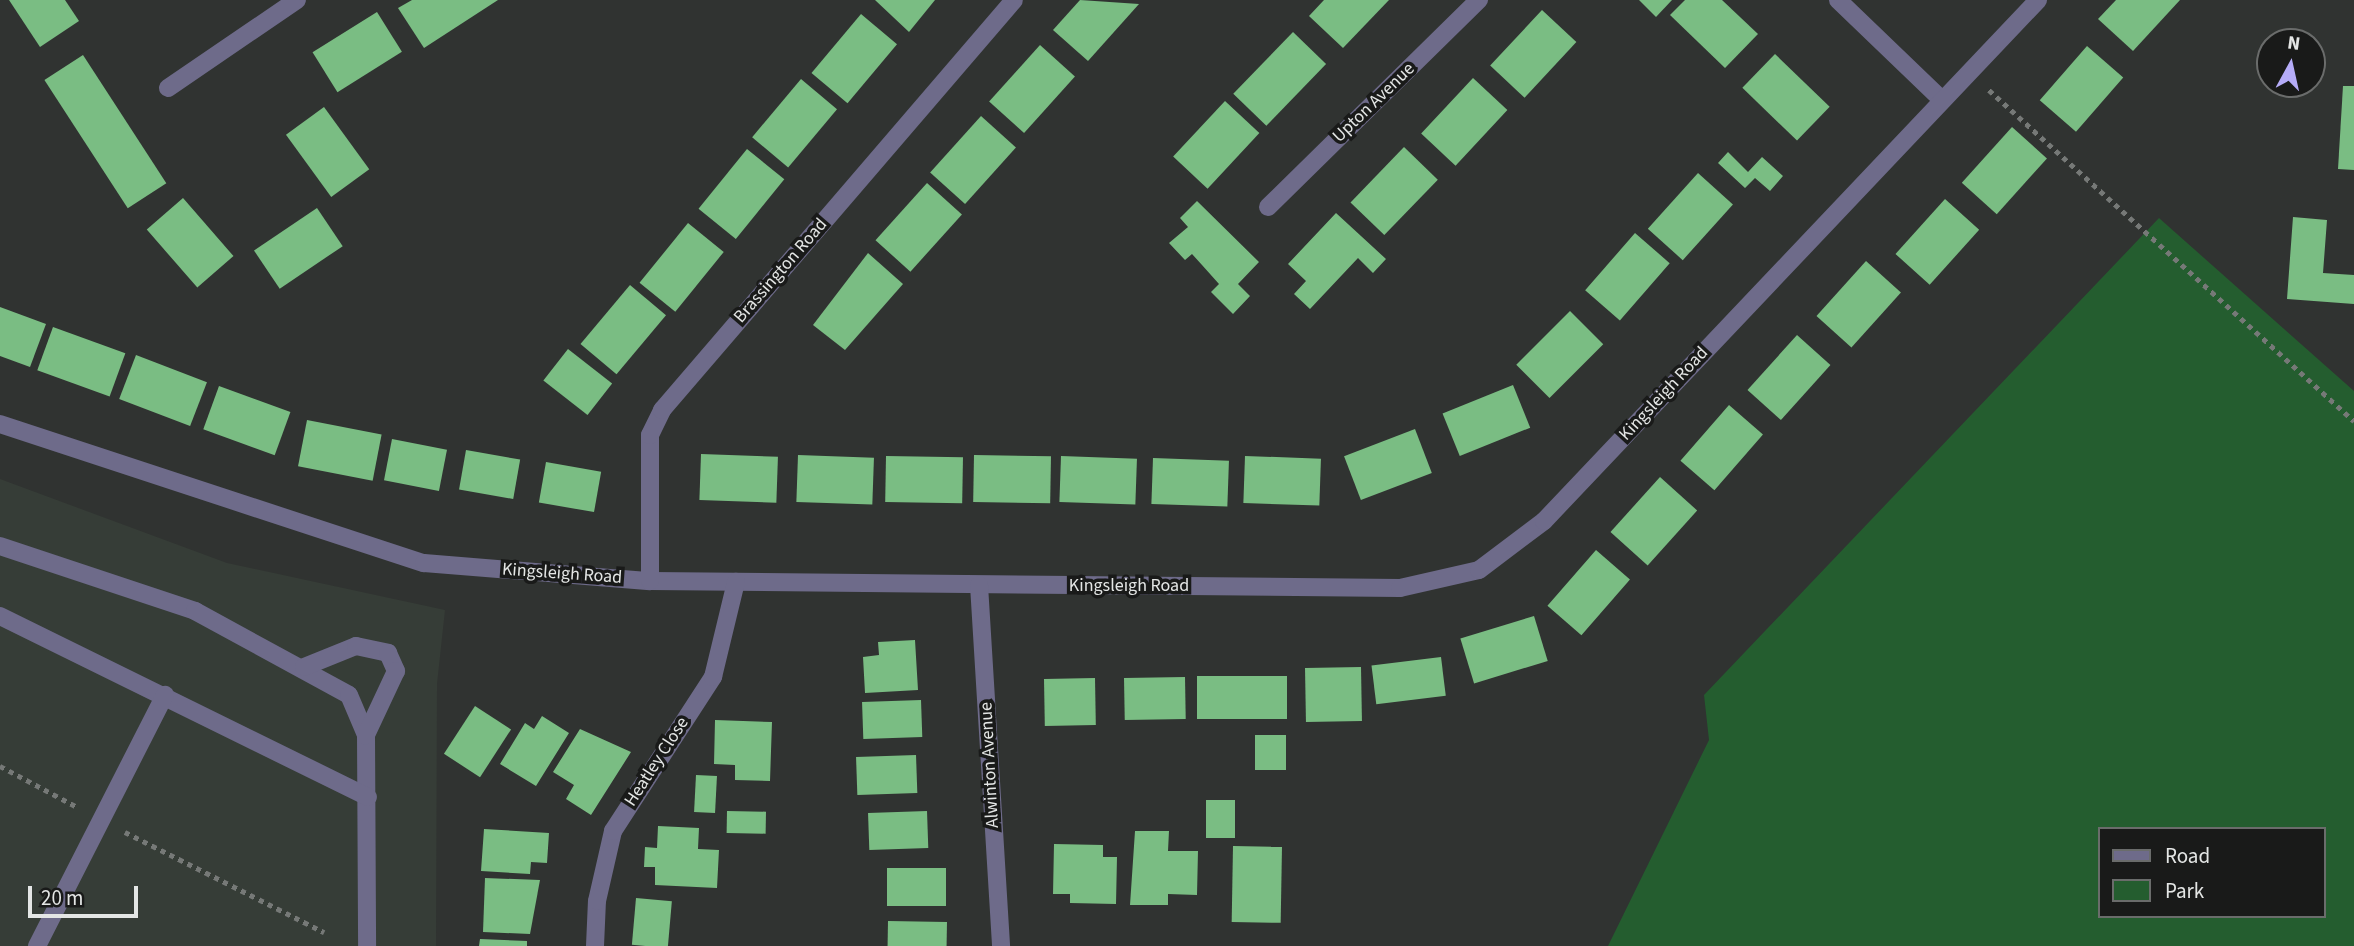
<!DOCTYPE html>
<html>
<head>
<meta charset="utf-8">
<style>
  body { margin:0 }
  #map { position:relative; width:2354px; height:946px; overflow:hidden; background:#303331; font-family:"Source Sans 3",sans-serif }
  div>[style] { position:absolute }
  [style*='--x'] { left:calc(var(--x)*1px); top:calc(var(--y)*1px); width:calc(var(--w)*1px); rotate:calc(var(--a)*1deg) }
  .built>* { inset:0; background:#363d37 }
  .green>* { inset:0; background:#245d2f }
  .building>* { inset:0; background:#7abd83; transform-origin:0 0 }
  .path>* { height:4.5px; margin-top:-2.25px; transform-origin:0; background:repeating-linear-gradient(90deg,#767977 0 5px,transparent 0 10px) }
  .service>* { height:18px; margin:-9px; padding:0 9px; transform-origin:9px; border-radius:9px; background:#6e6b8a }
  .minor>* { height:18px; margin:-9px; padding:0 9px; transform-origin:9px; border-radius:9px; background:#6e6b8a }
  span { translate:-50% -50%; white-space:nowrap; text-align:center; line-height:1.15; -webkit-text-stroke:7px #191a19; paint-order:stroke }
  .street-label { font-size:18px; color:#e4e6e5 }
  .legend { position:absolute; left:2098px; top:827px; width:228px; height:91px; box-sizing:border-box; background:#191a19; border:2px solid #6a6c6b; margin:0; padding:9px 12px; list-style:none; font-size:21px; color:#e4e6e5 }
  .legend li { display:flex; align-items:center; gap:14px; height:35px }
  .legend b { width:35px; border:2px solid #6a6c6b }
  .north { position:absolute; left:2256px; top:28px; width:70px; height:70px; box-sizing:border-box; background:#191a19; border:2px solid #6a6c6b; border-radius:50%; rotate:8deg; font-size:19px; font-weight:700; line-height:28px; text-align:center; color:#e4e6e5 }
  .north::after { content:''; display:block; margin:auto; width:24px; height:32px; background:#b5acf8; clip-path:polygon(50% 0,100% 100%,50% 72%,0 100%) }
  .scale { position:absolute; left:28px; top:886px; width:110px; height:32px; box-sizing:border-box; border:4px solid #e4e6e5; border-top:0; padding-left:9px; font-size:21px; line-height:24px; white-space:nowrap; color:#e4e6e5; -webkit-text-stroke:5px #191a19; paint-order:stroke }
</style>
</head>
<body>
<div id="map">
  <div class="built">
    <i style="clip-path:polygon(0 479px,227px 563px,445px 610px,437px 684px,436px 946px,0 946px)"></i>
  </div>
  <div class="green">
    <i style="clip-path:polygon(evenodd,2159px 218px,2354px 391px,2354px 946px,1608px 946px,1709px 740px,1704px 695px,2159px 218px,2100px 829px,2324px 829px,2324px 916px,2100px 916px,2100px 829px)"></i>
  </div>
  <div class="building">
    <i style="clip-path:polygon(9px 0,65px 0,79px 21px,40px 47px)"></i>
    <i style="clip-path:polygon(412px 0,498px 0,424px 48px,398px 8px)"></i>
    <i style="clip-path:polygon(875px 0,935px 0,909px 32px)"></i>
    <i style="clip-path:polygon(1080px 0,1139px 4px,1088px 61px,1053px 30px)"></i>
    <i style="clip-path:polygon(1324px 0,1389px 0,1343px 48px,1309px 16px)"></i>
    <i style="clip-path:polygon(1639px 0,1672px 0,1656px 17px)"></i>
    <i style="clip-path:polygon(1685px 0,1722px 0,1758px 34px,1725px 68px,1670px 15px)"></i>
    <i style="clip-path:polygon(2116px 0,2180px 0,2133px 51px,2098px 19px)"></i>
    <i style="left:1542px;top:10px;width:47px;height:76px;rotate:43deg"></i>
    <i style="left:377px;top:12px;width:47px;height:76px;rotate:58deg"></i>
    <i style="left:861px;top:14px;width:47px;height:77px;rotate:40deg"></i>
    <i style="left:1293px;top:32px;width:46px;height:86px;rotate:44deg"></i>
    <i style="left:1040px;top:45px;width:47px;height:76px;rotate:42deg"></i>
    <i style="left:2087px;top:46px;width:48px;height:72px;rotate:41deg"></i>
    <i style="left:1775px;top:54px;width:76px;height:47px;rotate:44deg"></i>
    <i style="left:83px;top:55px;width:153px;height:46px;rotate:57deg"></i>
    <i style="left:1473px;top:78px;width:47px;height:76px;rotate:43deg"></i>
    <i style="left:801px;top:79px;width:47px;height:76px;rotate:40deg"></i>
    <i style="clip-path:polygon(2343px 86px,2354px 86px,2354px 170px,2338px 169px)"></i>
    <i style="left:1225px;top:101px;width:47px;height:76px;rotate:43deg"></i>
    <i style="left:324px;top:107px;width:77px;height:47px;rotate:54deg"></i>
    <i style="left:981px;top:116px;width:47px;height:76px;rotate:42deg"></i>
    <i style="left:2012px;top:127px;width:47px;height:75px;rotate:42deg"></i>
    <i style="left:1404px;top:147px;width:47px;height:77px;rotate:44deg"></i>
    <i style="left:747px;top:149px;width:48px;height:77px;rotate:39deg"></i>
    <i style="clip-path:polygon(1728px 152px,1748px 172px,1762px 157px,1783px 176px,1770px 191px,1755px 178px,1745px 188px,1718px 163px)"></i>
    <i style="left:1698px;top:173px;width:47px;height:75px;rotate:42deg"></i>
    <i style="left:927px;top:183px;width:47px;height:77px;rotate:42deg"></i>
    <i style="left:183px;top:198px;width:77px;height:48px;rotate:49deg"></i>
    <i style="left:1945px;top:199px;width:46px;height:74px;rotate:42deg"></i>
    <i style="clip-path:polygon(1197px 201px,1259px 262px,1238px 284px,1250px 296px,1233px 314px,1211px 292px,1219px 284px,1202px 265px,1192px 254px,1185px 260px,1169px 243px,1188px 227px,1180px 218px)"></i>
    <i style="left:317px;top:208px;width:46px;height:76px;rotate:56deg"></i>
    <i style="clip-path:polygon(1336px 213px,1386px 259px,1373px 273px,1358px 258px,1310px 309px,1294px 294px,1306px 281px,1288px 264px)"></i>
    <i style="clip-path:polygon(2293px 217px,2327px 220px,2323px 273px,2354px 275px,2354px 304px,2287px 299px)"></i>
    <i style="left:688px;top:223px;width:46px;height:77px;rotate:39deg"></i>
    <i style="left:1635px;top:233px;width:46px;height:76px;rotate:41deg"></i>
    <i style="clip-path:polygon(868px 253px,903px 284px,845px 350px,813px 325px)"></i>
    <i style="left:1866px;top:261px;width:47px;height:74px;rotate:42deg"></i>
    <i style="left:630px;top:285px;width:47px;height:77px;rotate:40deg"></i>
    <i style="clip-path:polygon(0 307px,46px 324px,30px 367px,0 356px)"></i>
    <i style="left:1570px;top:311px;width:47px;height:76px;rotate:45deg"></i>
    <i style="left:53px;top:327px;width:77px;height:46px;rotate:20deg"></i>
    <i style="left:1797px;top:335px;width:45px;height:74px;rotate:42deg"></i>
    <i style="left:568px;top:349px;width:56px;height:40px;rotate:38deg"></i>
    <i style="left:136px;top:355px;width:76px;height:47px;rotate:21deg"></i>
    <i style="left:1513px;top:385px;width:46px;height:76px;rotate:68deg"></i>
    <i style="left:219px;top:386px;width:76px;height:46px;rotate:20deg"></i>
    <i style="left:1729px;top:405px;width:45px;height:74px;rotate:41deg"></i>
    <i style="left:307px;top:420px;width:76px;height:47px;rotate:11deg"></i>
    <i style="left:1415px;top:429px;width:47px;height:76px;rotate:69deg"></i>
    <i style="left:392px;top:439px;width:56px;height:42px;rotate:11deg"></i>
    <i style="left:466px;top:450px;width:55px;height:40px;rotate:10deg"></i>
    <i style="left:701px;top:454px;width:77px;height:46px;rotate:2deg"></i>
    <i style="left:798px;top:455px;width:76px;height:47px;rotate:2deg"></i>
    <i style="left:974px;top:455px;width:77px;height:47px;rotate:1deg"></i>
    <i style="left:886px;top:456px;width:77px;height:46px;rotate:1deg"></i>
    <i style="left:1061px;top:456px;width:76px;height:46px;rotate:2deg"></i>
    <i style="left:1245px;top:456px;width:76px;height:47px;rotate:2deg"></i>
    <i style="left:1153px;top:458px;width:76px;height:46px;rotate:2deg"></i>
    <i style="left:546px;top:462px;width:56px;height:41px;rotate:10deg"></i>
    <i style="left:1660px;top:477px;width:50px;height:74px;rotate:42deg"></i>
    <i style="left:1596px;top:550px;width:45px;height:74px;rotate:41deg"></i>
    <i style="left:1534px;top:616px;width:47px;height:77px;rotate:73deg"></i>
    <i style="clip-path:polygon(915px 640px,918px 690px,865px 693px,863px 657px,879px 655px,878px 642px)"></i>
    <i style="left:1441px;top:657px;width:39px;height:70px;rotate:83deg"></i>
    <i style="left:1361px;top:667px;width:54px;height:56px;rotate:89deg"></i>
    <i style="left:1197px;top:676px;width:90px;height:43px"></i>
    <i style="left:1185px;top:677px;width:42px;height:61px;rotate:89deg"></i>
    <i style="left:1095px;top:678px;width:47px;height:51px;rotate:89deg"></i>
    <i style="left:921px;top:700px;width:37px;height:59px;rotate:88deg"></i>
    <i style="left:475px;top:706px;width:43px;height:57px;rotate:33deg"></i>
    <i style="clip-path:polygon(542px 716px,569px 733px,536px 786px,500px 764px,525px 723px,534px 729px)"></i>
    <i style="clip-path:polygon(715px 720px,772px 722px,770px 781px,735px 780px,735px 765px,714px 764px)"></i>
    <i style="clip-path:polygon(580px 729px,631px 752px,591px 815px,566px 799px,574px 785px,553px 772px)"></i>
    <i style="left:1255px;top:735px;width:31px;height:35px"></i>
    <i style="left:916px;top:755px;width:38px;height:60px;rotate:88deg"></i>
    <i style="left:696px;top:775px;width:21px;height:37px;rotate:3deg"></i>
    <i style="left:1206px;top:800px;width:29px;height:38px"></i>
    <i style="left:727px;top:811px;width:39px;height:22px;rotate:1deg"></i>
    <i style="left:927px;top:811px;width:37px;height:59px;rotate:88deg"></i>
    <i style="clip-path:polygon(658px 826px,699px 828px,698px 849px,719px 850px,717px 888px,655px 885px,655px 867px,644px 867px,645px 847px,657px 848px)"></i>
    <i style="clip-path:polygon(484px 829px,549px 833px,547px 863px,531px 862px,530px 874px,481px 871px)"></i>
    <i style="clip-path:polygon(1135px 831px,1169px 831px,1168px 851px,1198px 851px,1197px 895px,1168px 894px,1168px 905px,1130px 905px)"></i>
    <i style="clip-path:polygon(1054px 844px,1103px 845px,1103px 857px,1117px 857px,1116px 904px,1070px 903px,1070px 894px,1053px 894px)"></i>
    <i style="left:1233px;top:846px;width:49px;height:76px;rotate:1deg"></i>
    <i style="left:887px;top:868px;width:59px;height:38px"></i>
    <i style="clip-path:polygon(485px 878px,540px 880px,530px 934px,483px 932px)"></i>
    <i style="left:636px;top:898px;width:36px;height:47px;rotate:5deg"></i>
    <i style="left:888px;top:921px;width:59px;height:25px;rotate:1deg"></i>
    <i style="clip-path:polygon(480px 939px,527px 941px,527px 946px,479px 946px)"></i>
  </div>
  <div class="path">
    <i style="--x:1989;--y:90;--w:493;--a:42.2"></i>
    <i style="--x:0;--y:766;--w:87;--a:28"></i>
    <i style="--x:125;--y:832;--w:223;--a:26.7"></i>
  </div>
  <div class="service">
    <i style="--x:0;--y:546;--w:206;--a:18.4"></i>
    <i style="--x:195;--y:611;--w:175;--a:28.6"></i>
    <i style="--x:349;--y:695;--w:43;--a:67"></i>
    <i style="--x:366;--y:735;--w:211;--a:89.7"></i>
    <i style="--x:0;--y:616;--w:410;--a:26.2"></i>
    <i style="--x:304;--y:667;--w:56;--a:-22"></i>
    <i style="--x:356;--y:646;--w:33;--a:12"></i>
    <i style="--x:388;--y:653;--w:20;--a:66"></i>
    <i style="--x:396;--y:671;--w:71;--a:115.1"></i>
    <i style="--x:37;--y:946;--w:282;--a:-63"></i>
  </div>
  <div class="minor">
    <i style="--x:1838;--y:0;--w:144;--a:43.9"></i>
    <i style="--x:168;--y:88;--w:156;--a:-34.3"></i>
    <i style="--x:1268;--y:207;--w:296;--a:-44.5"></i>
    <i style="--x:0;--y:424;--w:446;--a:18.2"></i>
    <i style="--x:424;--y:563;--w:227;--a:4.6"></i>
    <i style="--x:650;--y:581;--w:750;--a:0.53"></i>
    <i style="--x:1400;--y:588;--w:81;--a:-12.8"></i>
    <i style="--x:1479;--y:570;--w:81;--a:-37"></i>
    <i style="--x:1544;--y:521;--w:718;--a:-46.52"></i>
    <i style="--x:650;--y:581;--w:146;--a:-90"></i>
    <i style="--x:650;--y:435;--w:28;--a:-64"></i>
    <i style="--x:662;--y:410;--w:540;--a:-49.35"></i>
    <i style="--x:979;--y:585;--w:362;--a:86.5"></i>
    <i style="--x:595;--y:946;--w:45;--a:-87.5"></i>
    <i style="--x:597;--y:901;--w:72;--a:-77.1"></i>
    <i style="--x:613;--y:831;--w:184;--a:-57"></i>
    <i style="--x:713;--y:677;--w:98;--a:-76.4"></i>
  </div>
  <div class="street-label">
    <span style="left:1374px;top:103px;rotate:-44deg">Upton Avenue</span>
    <span style="left:781px;top:271px;rotate:-49deg">Brassington Road</span>
    <span style="left:1664px;top:394px;rotate:-47deg">Kingsleigh Road</span>
    <span style="left:562px;top:574px;rotate:4deg">Kingsleigh Road</span>
    <span style="left:1129px;top:586px">Kingsleigh Road</span>
    <span style="left:657px;top:762px;rotate:-57deg">Heatley Close</span>
    <span style="left:990px;top:765px;rotate:-93deg">Alwinton Avenue</span>
  </div>
  <ul class="legend">
  <li><b style="height:9px;background:#6e6b8a"></b>Road</li>
  <li><b style="height:19px;background:#245d2f"></b>Park</li>
  </ul>
  <div class="north">N</div>
  <div class="scale">20 m</div>
</div>
</body>
</html>
